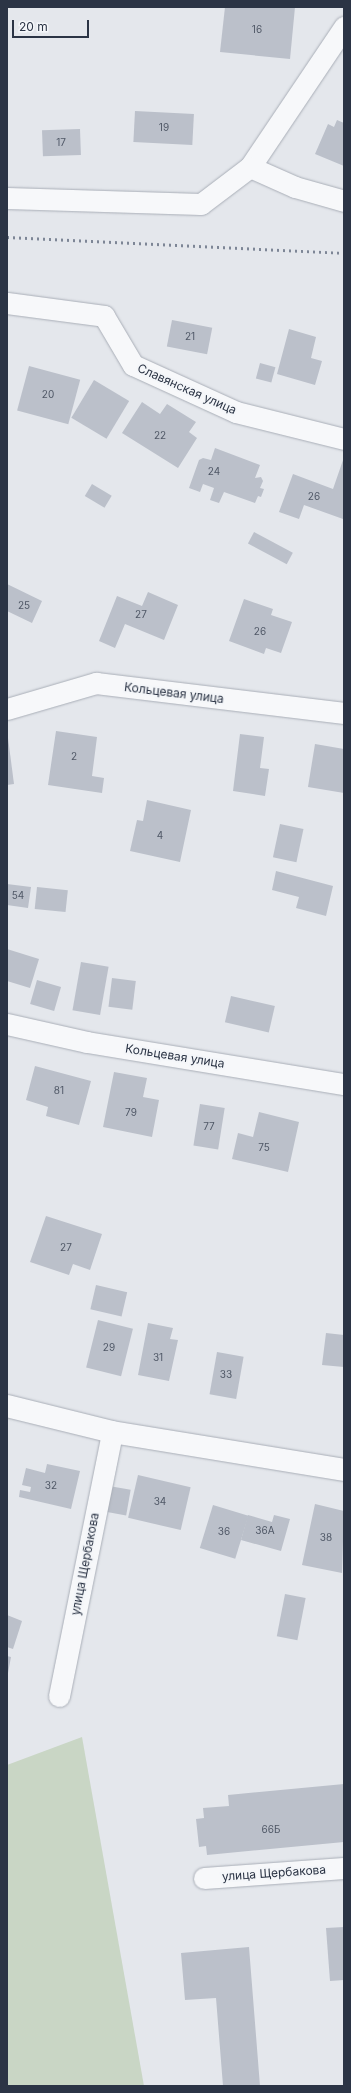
<!DOCTYPE html>
<html>
<head>
<meta charset="utf-8">
<style>
  body { margin:0 }
  #map { position:relative; width:351px; height:2093px; overflow:hidden; background:#e4e7ec; font-family:Inter,sans-serif }
  div>[style] { position:absolute }
  [style*='--x'] { left:calc(var(--x)*1px); top:calc(var(--y)*1px); width:calc(var(--w)*1px); rotate:calc(var(--a)*1deg) }
  .green>* { inset:0; background:#c9d6c5 }
  .building>* { inset:0; background:#bbc0ca; transform-origin:0 0 }
  .roads { filter:drop-shadow(0 0 1px #a9aeb7) drop-shadow(0 0 1px #a9aeb7) }
  .minor>* { height:21px; margin:-10.5px; padding:0 10.5px; transform-origin:10.5px; border-radius:10.5px; background:#f7f8fa }
  .tertiary>* { height:22px; margin:-11px; padding:0 11px; transform-origin:11px; border-radius:11px; background:#f7f8fa }
  .rail>* { height:3px; margin-top:-1.5px; transform-origin:0; background:repeating-linear-gradient(90deg,#7d8696 0 2px,transparent 0 6px) }
  span { translate:-50% -50%; white-space:nowrap; text-align:center; line-height:1.15; -webkit-text-stroke:4px #f4f6f9; paint-order:stroke }
  .number-label { font-size:10px; color:#4f5766 }
  .number-label span { -webkit-text-stroke-width:0 }
  .street-label { font-size:12px; color:#2b3445 }
  .frame { position:absolute; inset:0; border:8px solid #2b3445; pointer-events:none }
  .scale { position:absolute; left:12px; top:20px; width:77px; height:18px; box-sizing:border-box; border:2px solid #2b3445; border-top:0; padding-left:5px; font-size:12px; line-height:14px; white-space:nowrap; color:#2b3445; -webkit-text-stroke:3px #f4f6f9; paint-order:stroke }
</style>
</head>
<body>
<div id="map">
  <div class="green">
    <i style="clip-path:polygon(82px 1737px,144px 2086px,7px 2086px,7px 1765px)"></i>
  </div>
  <div class="building">
    <i style="clip-path:polygon(225px 7px,295px 7px,290px 59px,220px 52px)"></i>
    <i style="left:135px;top:111px;width:59px;height:31px;rotate:3deg"></i>
    <i style="clip-path:polygon(337px 120px,344px 123px,344px 166px,315px 154px,328px 124px,334px 127px)"></i>
    <i style="left:80px;top:129px;width:26px;height:38px;rotate:88deg"></i>
    <i style="left:172px;top:320px;width:41px;height:27px;rotate:11deg"></i>
    <i style="clip-path:polygon(289px 329px,316px 337px,311px 358px,322px 361px,315px 385px,277px 374px)"></i>
    <i style="left:260px;top:363px;width:16px;height:16px;rotate:15deg"></i>
    <i style="left:29px;top:366px;width:53px;height:46px;rotate:15deg"></i>
    <i style="left:94px;top:380px;width:41px;height:44px;rotate:31deg"></i>
    <i style="clip-path:polygon(142px 402px,160px 414px,167px 404px,196px 422px,189px 432px,197px 438px,178px 468px,122px 433px)"></i>
    <i style="clip-path:polygon(215px 448px,260px 465px,255px 478px,261px 477px,263px 481px,260px 488px,264px 489px,261px 497px,258px 496px,255px 503px,224px 492px,219px 503px,210px 500px,214px 488px,203px 484px,200px 492px,189px 488px,199px 460px,203px 458px,211px 460px)"></i>
    <i style="clip-path:polygon(343px 460px,343px 519px,304px 505px,299px 519px,279px 512px,293px 474px,333px 489px)"></i>
    <i style="left:92px;top:484px;width:23px;height:14px;rotate:31deg"></i>
    <i style="left:254px;top:532px;width:44px;height:13px;rotate:28deg"></i>
    <i style="clip-path:polygon(7px 584px,42px 601px,32px 623px,7px 611px)"></i>
    <i style="clip-path:polygon(148px 592px,178px 605px,164px 640px,125px 624px,115px 648px,99px 641px,117px 596px,142px 606px)"></i>
    <i style="clip-path:polygon(244px 599px,273px 609px,271px 615px,292px 622px,281px 653px,266px 648px,264px 654px,229px 641px)"></i>
    <i style="clip-path:polygon(56px 731px,97px 737px,92px 776px,104px 778px,102px 793px,48px 785px)"></i>
    <i style="clip-path:polygon(240px 734px,264px 737px,260px 768px,269px 769px,265px 796px,233px 791px)"></i>
    <i style="clip-path:polygon(8px 738px,14px 784px,7px 785px,7px 739px)"></i>
    <i style="clip-path:polygon(315px 744px,344px 749px,344px 793px,308px 787px)"></i>
    <i style="clip-path:polygon(147px 800px,191px 810px,180px 862px,130px 851px,137px 820px,143px 821px)"></i>
    <i style="left:280px;top:824px;width:24px;height:34px;rotate:12deg"></i>
    <i style="clip-path:polygon(276px 871px,333px 886px,326px 916px,296px 908px,299px 897px,272px 890px)"></i>
    <i style="clip-path:polygon(7px 884px,31px 887px,28px 908px,7px 905px)"></i>
    <i style="left:37px;top:887px;width:31px;height:22px;rotate:6deg"></i>
    <i style="clip-path:polygon(7px 949px,39px 959px,30px 988px,7px 981px)"></i>
    <i style="left:81px;top:962px;width:28px;height:49px;rotate:10deg"></i>
    <i style="left:112px;top:978px;width:24px;height:29px;rotate:7deg"></i>
    <i style="left:37px;top:980px;width:25px;height:25px;rotate:16deg"></i>
    <i style="left:231px;top:996px;width:45px;height:27px;rotate:13deg"></i>
    <i style="clip-path:polygon(35px 1066px,91px 1081px,79px 1125px,46px 1116px,48px 1107px,26px 1100px)"></i>
    <i style="clip-path:polygon(114px 1072px,147px 1078px,143px 1097px,159px 1100px,152px 1137px,103px 1127px)"></i>
    <i style="left:200px;top:1104px;width:25px;height:42px;rotate:9deg"></i>
    <i style="clip-path:polygon(259px 1112px,299px 1122px,288px 1172px,232px 1159px,238px 1133px,253px 1137px)"></i>
    <i style="clip-path:polygon(46px 1216px,102px 1234px,90px 1270px,73px 1264px,69px 1275px,30px 1262px)"></i>
    <i style="left:96px;top:1285px;width:32px;height:25px;rotate:13deg"></i>
    <i style="left:98px;top:1320px;width:36px;height:49px;rotate:14deg"></i>
    <i style="clip-path:polygon(148px 1323px,173px 1328px,170px 1339px,178px 1340px,169px 1381px,138px 1375px)"></i>
    <i style="clip-path:polygon(326px 1333px,344px 1335px,344px 1367px,322px 1365px)"></i>
    <i style="left:217px;top:1352px;width:27px;height:43px;rotate:10deg"></i>
    <i style="clip-path:polygon(47px 1464px,80px 1471px,71px 1509px,19px 1497px,20px 1490px,30px 1492px,31px 1487px,22px 1485px,26px 1468px,45px 1473px)"></i>
    <i style="left:138px;top:1475px;width:54px;height:44px;rotate:13deg"></i>
    <i style="left:109px;top:1486px;width:22px;height:26px;rotate:10deg"></i>
    <i style="clip-path:polygon(315px 1504px,344px 1511px,342px 1573px,302px 1565px)"></i>
    <i style="left:213px;top:1505px;width:37px;height:45px;rotate:17deg"></i>
    <i style="clip-path:polygon(248px 1515px,272px 1522px,274px 1515px,290px 1519px,281px 1551px,241px 1540px)"></i>
    <i style="left:285px;top:1594px;width:21px;height:43px;rotate:11deg"></i>
    <i style="clip-path:polygon(7px 1615px,22px 1621px,13px 1649px,7px 1647px)"></i>
    <i style="clip-path:polygon(7px 1656px,11px 1657px,8px 1673px,7px 1673px)"></i>
    <i style="clip-path:polygon(344px 1784px,344px 1842px,207px 1855px,206px 1846px,199px 1847px,196px 1819px,204px 1818px,203px 1808px,229px 1806px,228px 1795px)"></i>
    <i style="clip-path:polygon(344px 1927px,344px 1980px,330px 1981px,326px 1928px)"></i>
    <i style="clip-path:polygon(249px 1947px,260px 2086px,223px 2086px,216px 1998px,185px 2000px,181px 1953px)"></i>
  </div>
  <div class="roads">
    <div class="minor">
      <i style="--x:250;--y:167;--w:169;--a:-56.1"></i>
      <i style="--x:7;--y:198;--w:194;--a:1.8"></i>
      <i style="--x:201;--y:204;--w:61;--a:-37.1"></i>
      <i style="--x:250;--y:167;--w:49;--a:24"></i>
      <i style="--x:295;--y:187;--w:51;--a:15.9"></i>
      <i style="--x:7;--y:303;--w:98;--a:7.6"></i>
      <i style="--x:104;--y:316;--w:57;--a:59.4"></i>
      <i style="--x:133;--y:365;--w:113;--a:24.5"></i>
      <i style="--x:236;--y:412;--w:111;--a:14"></i>
      <i style="--x:7;--y:709;--w:93;--a:-16.3"></i>
      <i style="--x:96;--y:683;--w:250;--a:6.9"></i>
      <i style="--x:7;--y:1024;--w:82;--a:12.7"></i>
      <i style="--x:87;--y:1042;--w:260;--a:9.3"></i>
      <i style="--x:59;--y:1696;--w:269;--a:-78.6"></i>
      <i style="--x:204;--y:1878;--w:140;--a:-4.1"></i>
    </div>
    <div class="tertiary">
      <i style="--x:7;--y:1406;--w:108;--a:13.9"></i>
      <i style="--x:112;--y:1432;--w:235;--a:9.3"></i>
    </div>
  </div>
  <div class="rail">
    <i style="--x:7;--y:237;--w:337;--a:2.7"></i>
  </div>
  <div class="number-label">
    <span style="left:257px;top:30px">16</span>
    <span style="left:164px;top:128px">19</span>
    <span style="left:61px;top:143px">17</span>
    <span style="left:190px;top:337px">21</span>
    <span style="left:48px;top:395px">20</span>
    <span style="left:160px;top:436px">22</span>
    <span style="left:214px;top:472px">24</span>
    <span style="left:314px;top:497px">26</span>
    <span style="left:24px;top:606px">25</span>
    <span style="left:141px;top:615px">27</span>
    <span style="left:260px;top:632px">26</span>
    <span style="left:74px;top:757px">2</span>
    <span style="left:160px;top:836px">4</span>
    <span style="left:18px;top:896px">54</span>
    <span style="left:59px;top:1091px">81</span>
    <span style="left:131px;top:1113px">79</span>
    <span style="left:209px;top:1127px">77</span>
    <span style="left:264px;top:1148px">75</span>
    <span style="left:66px;top:1248px">27</span>
    <span style="left:109px;top:1348px">29</span>
    <span style="left:158px;top:1358px">31</span>
    <span style="left:226px;top:1375px">33</span>
    <span style="left:51px;top:1486px">32</span>
    <span style="left:160px;top:1502px">34</span>
    <span style="left:265px;top:1531px">36А</span>
    <span style="left:224px;top:1532px">36</span>
    <span style="left:326px;top:1538px">38</span>
    <span style="left:271px;top:1830px">66Б</span>
  </div>
  <div class="street-label">
    <span style="left:187px;top:389px;rotate:24deg">Славянская улица</span>
    <span style="left:174px;top:693px;rotate:7deg">Кольцевая улица</span>
    <span style="left:175px;top:1056px;rotate:9deg">Кольцевая улица</span>
    <span style="left:85px;top:1564px;rotate:-79deg">улица Щербакова</span>
    <span style="left:274px;top:1873px;rotate:-4deg">улица Щербакова</span>
  </div>
  <div class="frame"></div>
  <div class="scale">20 m</div>
</div>
</body>
</html>
